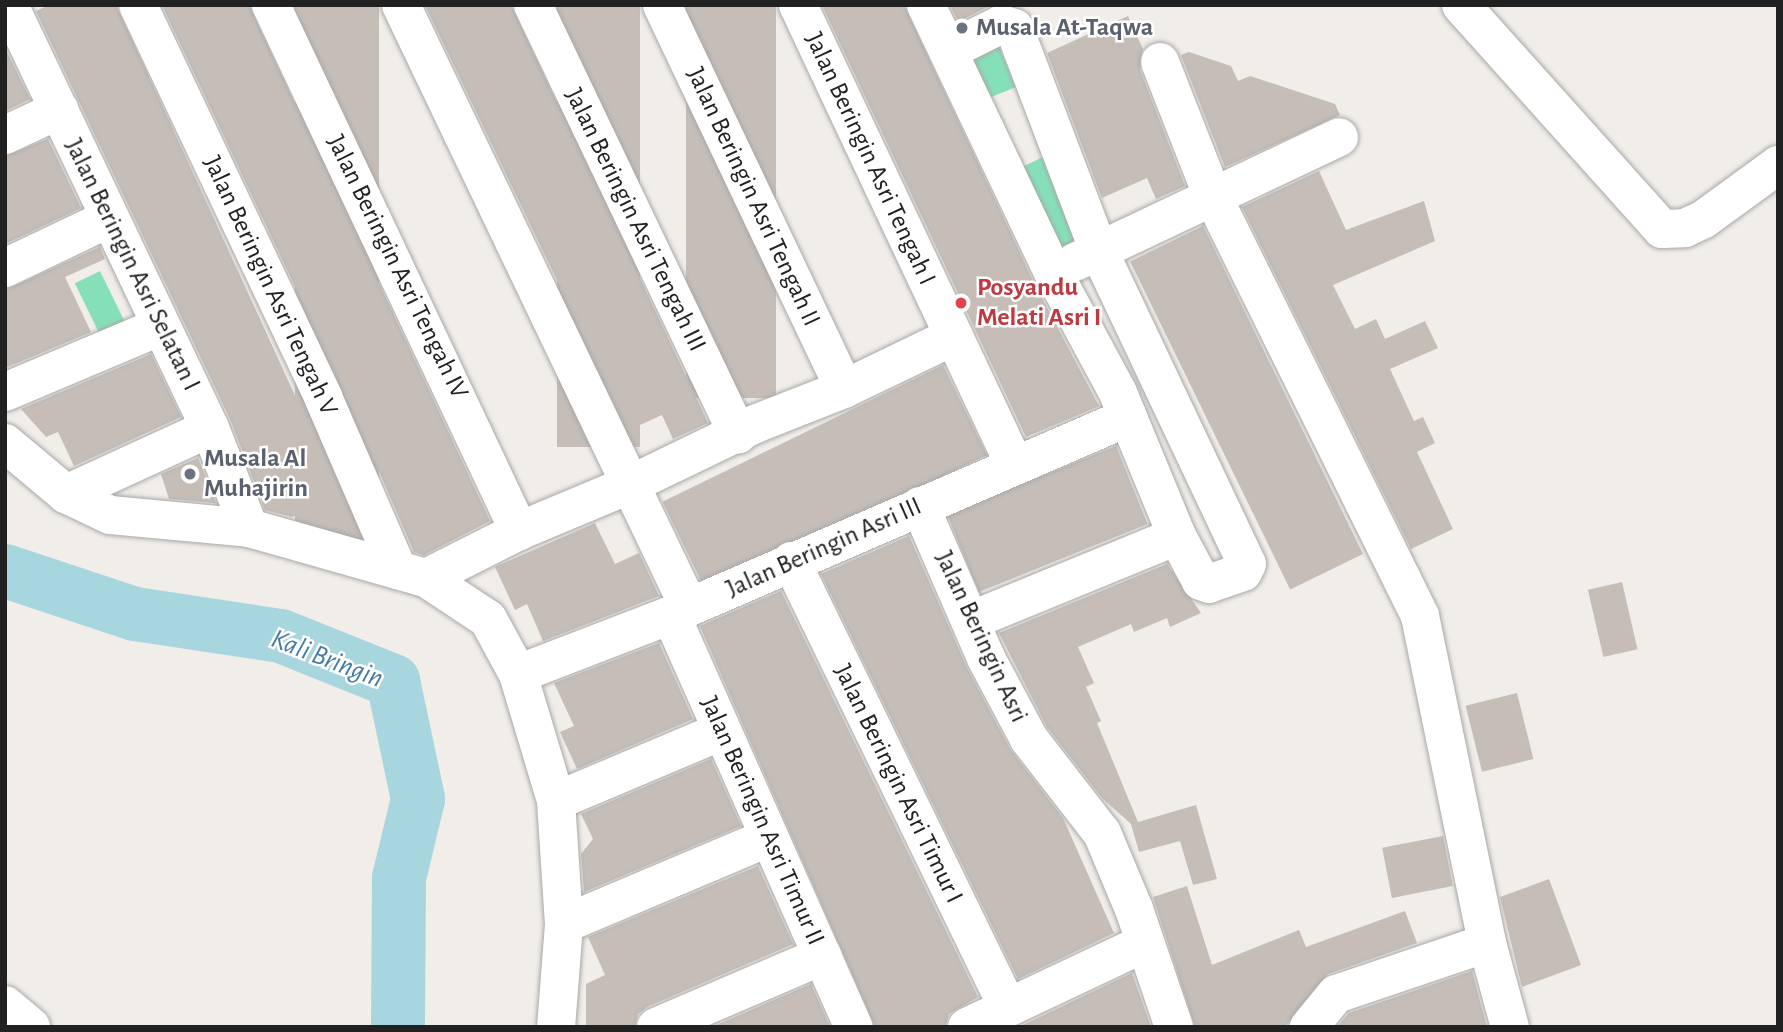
<!DOCTYPE html>
<html>
<head>
<meta charset="utf-8">
<style>
  body { margin:0 }
  #map { position:relative; width:1783px; height:1032px; overflow:hidden; background:#f1ede8; font-family:"Alegreya Sans",sans-serif }
  div>[style] { position:absolute }
  [style*='--x'] { left:calc(var(--x)*1px); top:calc(var(--y)*1px); width:calc(var(--w)*1px); rotate:calc(var(--a)*1deg) }
  .pitch>* { inset:0; background:#86e0b7; transform-origin:0 0 }
  .river>* { height:54px; margin:-27px; padding:0 27px; transform-origin:27px; border-radius:27px; background:#a8d6de }
  .building>* { inset:0; background:#c6bdb7; transform-origin:0 0 }
  .roads { filter:drop-shadow(0 0 2px #a8a8a8) drop-shadow(0 0 2px #a8a8a8) }
  .minor>* { height:38px; margin:-19px; padding:0 19px; transform-origin:19px; border-radius:19px; background:#fff }
  .dots>* { width:19px; height:19px; translate:-50% -50%; box-sizing:border-box; border:4px solid #fff; border-radius:50% }
  span { translate:-50% -50%; white-space:nowrap; text-align:center; line-height:1.15; -webkit-text-stroke:5px #fff; paint-order:stroke }
  .worship-label { font-size:26px; color:#5b616d; font-weight:700 }
  .left { translate:0 -50%; text-align:left }
  .street-label { font-size:26px; color:#212121 }
  .health-label { font-size:26px; color:#be3a42; font-weight:700 }
  .water-label { font-size:28px; color:#467aa2; font-style:italic }
  .frame { position:absolute; inset:0; border:7px solid #212121; pointer-events:none }
</style>
</head>
<body>
<div id="map">
  <div class="pitch">
    <i style="left:996px;top:39px;width:52px;height:45px;rotate:68deg"></i>
    <i style="left:1047px;top:155px;width:92px;height:39px;rotate:64deg"></i>
    <i style="left:100px;top:271px;width:59px;height:28px;rotate:64deg"></i>
  </div>
  <div class="river">
    <i style="--x:5;--y:571;--w:137;--a:18.3"></i>
    <i style="--x:135;--y:614;--w:148;--a:8.6"></i>
    <i style="--x:281;--y:636;--w:121;--a:21.9"></i>
    <i style="--x:393;--y:681;--w:121;--a:78"></i>
    <i style="--x:418;--y:799;--w:81;--a:103.5"></i>
    <i style="--x:399;--y:878;--w:149;--a:90.4"></i>
  </div>
  <div class="building">
    <i style="clip-path:polygon(49px 5px,116px 5px,353px 522px,336px 530px,322px 526px,314px 507px,292px 517px,265px 510px,230px 419px,36px 11px)"></i>
    <i style="clip-path:polygon(162px 5px,249px 5px,490px 521px,424px 555px,414px 552px,343px 388px)"></i>
    <i style="left:295px;top:5px;width:84px;height:551px"></i>
    <i style="clip-path:polygon(425px 5px,511px 5px,708px 423px,673px 439px,662px 415px,629px 430px)"></i>
    <i style="left:557px;top:5px;width:83px;height:442px"></i>
    <i style="left:686px;top:5px;width:90px;height:393px"></i>
    <i style="clip-path:polygon(822px 5px,904px 5px,1034px 283px,1099px 406px,1026px 437px)"></i>
    <i style="clip-path:polygon(950px 5px,991px 5px,958px 22px)"></i>
    <i style="clip-path:polygon(1128px 16px,1143px 49px,1140px 70px,1185px 186px,1156px 199px,1147px 178px,1102px 198px,1047px 53px)"></i>
    <i style="clip-path:polygon(5px 48px,30px 99px,5px 111px)"></i>
    <i style="clip-path:polygon(1189px 52px,1231px 66px,1238px 81px,1250px 76px,1335px 104px,1340px 115px,1225px 167px,1181px 55px)"></i>
    <i style="clip-path:polygon(48px 139px,81px 208px,5px 244px,5px 156px)"></i>
    <i style="clip-path:polygon(1319px 171px,1346px 230px,1424px 201px,1435px 241px,1333px 285px,1355px 329px,1376px 319px,1385px 339px,1425px 321px,1438px 348px,1390px 369px,1414px 421px,1423px 417px,1435px 443px,1417px 452px,1453px 529px,1411px 549px,1242px 207px)"></i>
    <i style="left:1203px;top:226px;width:365px;height:81px;rotate:64deg"></i>
    <i style="clip-path:polygon(100px 247px,105px 259px,65px 277px,91px 332px,5px 368px,5px 290px)"></i>
    <i style="clip-path:polygon(151px 354px,181px 417px,74px 466px,58px 432px,46px 437px,21px 409px)"></i>
    <i style="left:943px;top:365px;width:100px;height:312px;rotate:64deg"></i>
    <i style="left:1116px;top:446px;width:84px;height:182px;rotate:68deg"></i>
    <i style="clip-path:polygon(198px 458px,216px 503px,169px 499px,161px 474px)"></i>
    <i style="clip-path:polygon(595px 523px,615px 564px,639px 553px,659px 596px,543px 641px,527px 604px,515px 610px,495px 567px)"></i>
    <i style="clip-path:polygon(909px 536px,967px 668px,1010px 749px,1063px 818px,1114px 933px,1018px 979px,821px 574px)"></i>
    <i style="clip-path:polygon(1167px 564px,1201px 613px,1170px 627px,1167px 618px,1134px 632px,1131px 624px,1078px 647px,1094px 683px,1086px 687px,1101px 721px,1097px 723px,1138px 822px,1196px 805px,1217px 879px,1193px 885px,1180px 841px,1139px 852px,1131px 824px,1102px 798px,1047px 727px,999px 633px)"></i>
    <i style="left:1622px;top:582px;width:69px;height:35px;rotate:77deg"></i>
    <i style="clip-path:polygon(781px 591px,978px 997px,949px 1014px,945px 1027px,875px 1027px,700px 626px)"></i>
    <i style="clip-path:polygon(659px 643px,693px 719px,577px 769px,560px 732px,574px 726px,554px 683px)"></i>
    <i style="left:1517px;top:693px;width:68px;height:53px;rotate:76deg"></i>
    <i style="clip-path:polygon(711px 759px,741px 826px,584px 892px,581px 854px,593px 839px,581px 814px)"></i>
    <i style="left:1443px;top:836px;width:51px;height:62px;rotate:79deg"></i>
    <i style="clip-path:polygon(758px 866px,793px 944px,647px 1007px,638px 1014px,635px 1027px,586px 1027px,586px 984px,605px 975px,588px 937px)"></i>
    <i style="clip-path:polygon(1549px 879px,1581px 965px,1522px 987px,1500px 897px)"></i>
    <i style="clip-path:polygon(1187px 886px,1212px 965px,1299px 930px,1306px 947px,1405px 911px,1417px 943px,1328px 974px,1285px 1027px,1195px 1027px,1153px 897px)"></i>
    <i style="clip-path:polygon(1472px 971px,1487px 1027px,1337px 1027px,1349px 1013px)"></i>
    <i style="clip-path:polygon(1132px 973px,1151px 1027px,1019px 1027px)"></i>
    <i style="clip-path:polygon(811px 984px,830px 1027px,712px 1027px)"></i>
  </div>
  <div class="roads">
    <div class="minor">
      <i style="--x:9;--y:5;--w:468;--a:64.6"></i>
      <i style="--x:210;--y:428;--w:107;--a:68.7"></i>
      <i style="--x:138;--y:5;--w:433;--a:64.7"></i>
      <i style="--x:323;--y:397;--w:189;--a:66.6"></i>
      <i style="--x:271;--y:5;--w:582;--a:64.76"></i>
      <i style="--x:401;--y:5;--w:665;--a:64.44"></i>
      <i style="--x:533;--y:5;--w:476;--a:64.5"></i>
      <i style="--x:662;--y:5;--w:425;--a:64.6"></i>
      <i style="--x:798;--y:5;--w:507;--a:64.8"></i>
      <i style="--x:926;--y:5;--w:298;--a:64.6"></i>
      <i style="--x:1054;--y:274;--w:135;--a:61.7"></i>
      <i style="--x:1118;--y:393;--w:155;--a:67.6"></i>
      <i style="--x:1461;--y:5;--w:301;--a:48.1"></i>
      <i style="--x:1662;--y:229;--w:23;--a:-2"></i>
      <i style="--x:1685;--y:228;--w:21;--a:-25"></i>
      <i style="--x:1704;--y:219;--w:92;--a:-36.1"></i>
      <i style="--x:948;--y:51;--w:60;--a:-26.6"></i>
      <i style="--x:1002;--y:24;--w:13;--a:18"></i>
      <i style="--x:1014;--y:28;--w:236;--a:69.2"></i>
      <i style="--x:1098;--y:249;--w:348;--a:64.7"></i>
      <i style="--x:1247;--y:564;--w:9;--a:117"></i>
      <i style="--x:1243;--y:572;--w:36;--a:161"></i>
      <i style="--x:1209;--y:584;--w:9;--a:-159"></i>
      <i style="--x:1201;--y:581;--w:51;--a:-118.1"></i>
      <i style="--x:1177;--y:536;--w:222;--a:157.7"></i>
      <i style="--x:1160;--y:62;--w:145;--a:68.6"></i>
      <i style="--x:1213;--y:197;--w:467;--a:63.7"></i>
      <i style="--x:1420;--y:616;--w:334;--a:78.4"></i>
      <i style="--x:1487;--y:943;--w:159;--a:161.3"></i>
      <i style="--x:1336;--y:994;--w:43;--a:129.3"></i>
      <i style="--x:5;--y:135;--w:60;--a:-24.8"></i>
      <i style="--x:1075;--y:262;--w:292;--a:-25.3"></i>
      <i style="--x:5;--y:268;--w:116;--a:-25.5"></i>
      <i style="--x:5;--y:392;--w:169;--a:-22.9"></i>
      <i style="--x:5;--y:443;--w:80;--a:39.9"></i>
      <i style="--x:66;--y:494;--w:49;--a:25.5"></i>
      <i style="--x:110;--y:515;--w:140;--a:5.3"></i>
      <i style="--x:249;--y:528;--w:184;--a:15.8"></i>
      <i style="--x:426;--y:578;--w:74;--a:33.5"></i>
      <i style="--x:488;--y:619;--w:63;--a:61.4"></i>
      <i style="--x:518;--y:674;--w:133;--a:73.3"></i>
      <i style="--x:556;--y:801;--w:123;--a:86.3"></i>
      <i style="--x:564;--y:924;--w:103;--a:94.4"></i>
      <i style="--x:66;--y:494;--w:158;--a:-24.6"></i>
      <i style="--x:920;--y:506;--w:166;--a:66.5"></i>
      <i style="--x:986;--y:658;--w:92;--a:62"></i>
      <i style="--x:1029;--y:739;--w:119;--a:52.2"></i>
      <i style="--x:1102;--y:833;--w:82;--a:67.2"></i>
      <i style="--x:1134;--y:909;--w:125;--a:71.3"></i>
      <i style="--x:791;--y:561;--w:495;--a:64.1"></i>
      <i style="--x:426;--y:578;--w:104;--a:-26.8"></i>
      <i style="--x:519;--y:531;--w:119;--a:-22.7"></i>
      <i style="--x:629;--y:485;--w:140;--a:-25.8"></i>
      <i style="--x:755;--y:424;--w:96;--a:-21.5"></i>
      <i style="--x:844;--y:389;--w:122;--a:-25.7"></i>
      <i style="--x:671;--y:615;--w:451;--a:66.1"></i>
      <i style="--x:518;--y:674;--w:164;--a:-21.1"></i>
      <i style="--x:671;--y:615;--w:498;--a:-23.4"></i>
      <i style="--x:556;--y:801;--w:180;--a:-22.9"></i>
      <i style="--x:564;--y:924;--w:221;--a:-22.9"></i>
      <i style="--x:1487;--y:943;--w:87;--a:74.7"></i>
      <i style="--x:5;--y:1005;--w:34;--a:40"></i>
      <i style="--x:656;--y:1027;--w:181;--a:-23.2"></i>
      <i style="--x:967;--y:1027;--w:197;--a:-25.3"></i>
    </div>
  </div>
  <div class="dots">
    <i style="left:962px;top:28px;background:#6b7280"></i>
    <i style="left:961px;top:303px;background:#e0444e"></i>
    <i style="left:190px;top:474px;background:#6b7280"></i>
  </div>
  <div class="worship-label">
    <span class="left" style="left:976px;top:28px">Musala At-Taqwa</span>
    <span class="left" style="left:204px;top:474px">Musala Al<br>Muhajirin</span>
  </div>
  <div class="street-label">
    <span style="left:870px;top:159px;rotate:65deg">Jalan Beringin Asri Tengah I</span>
    <span style="left:753px;top:197px;rotate:65deg">Jalan Beringin Asri Tengah II</span>
    <span style="left:635px;top:220px;rotate:64deg">Jalan Beringin Asri Tengah III</span>
    <span style="left:132px;top:265px;rotate:64deg">Jalan Beringin Asri Selatan I</span>
    <span style="left:397px;top:267px;rotate:64deg">Jalan Beringin Asri Tengah IV</span>
    <span style="left:270px;top:286px;rotate:65deg">Jalan Beringin Asri Tengah V</span>
    <span style="left:824px;top:548px;rotate:-24deg">Jalan Beringin Asri III</span>
    <span style="left:981px;top:637px;rotate:65deg">Jalan Beringin Asri</span>
    <span style="left:898px;top:784px;rotate:64deg">Jalan Beringin Asri Timur I</span>
    <span style="left:762px;top:821px;rotate:66deg">Jalan Beringin Asri Timur II</span>
  </div>
  <div class="health-label">
    <span class="left" style="left:977px;top:303px">Posyandu<br>Melati Asri I</span>
  </div>
  <div class="water-label">
    <span style="left:327px;top:659px;rotate:21deg">Kali Bringin</span>
  </div>
  <div class="frame"></div>
</div>
</body>
</html>
